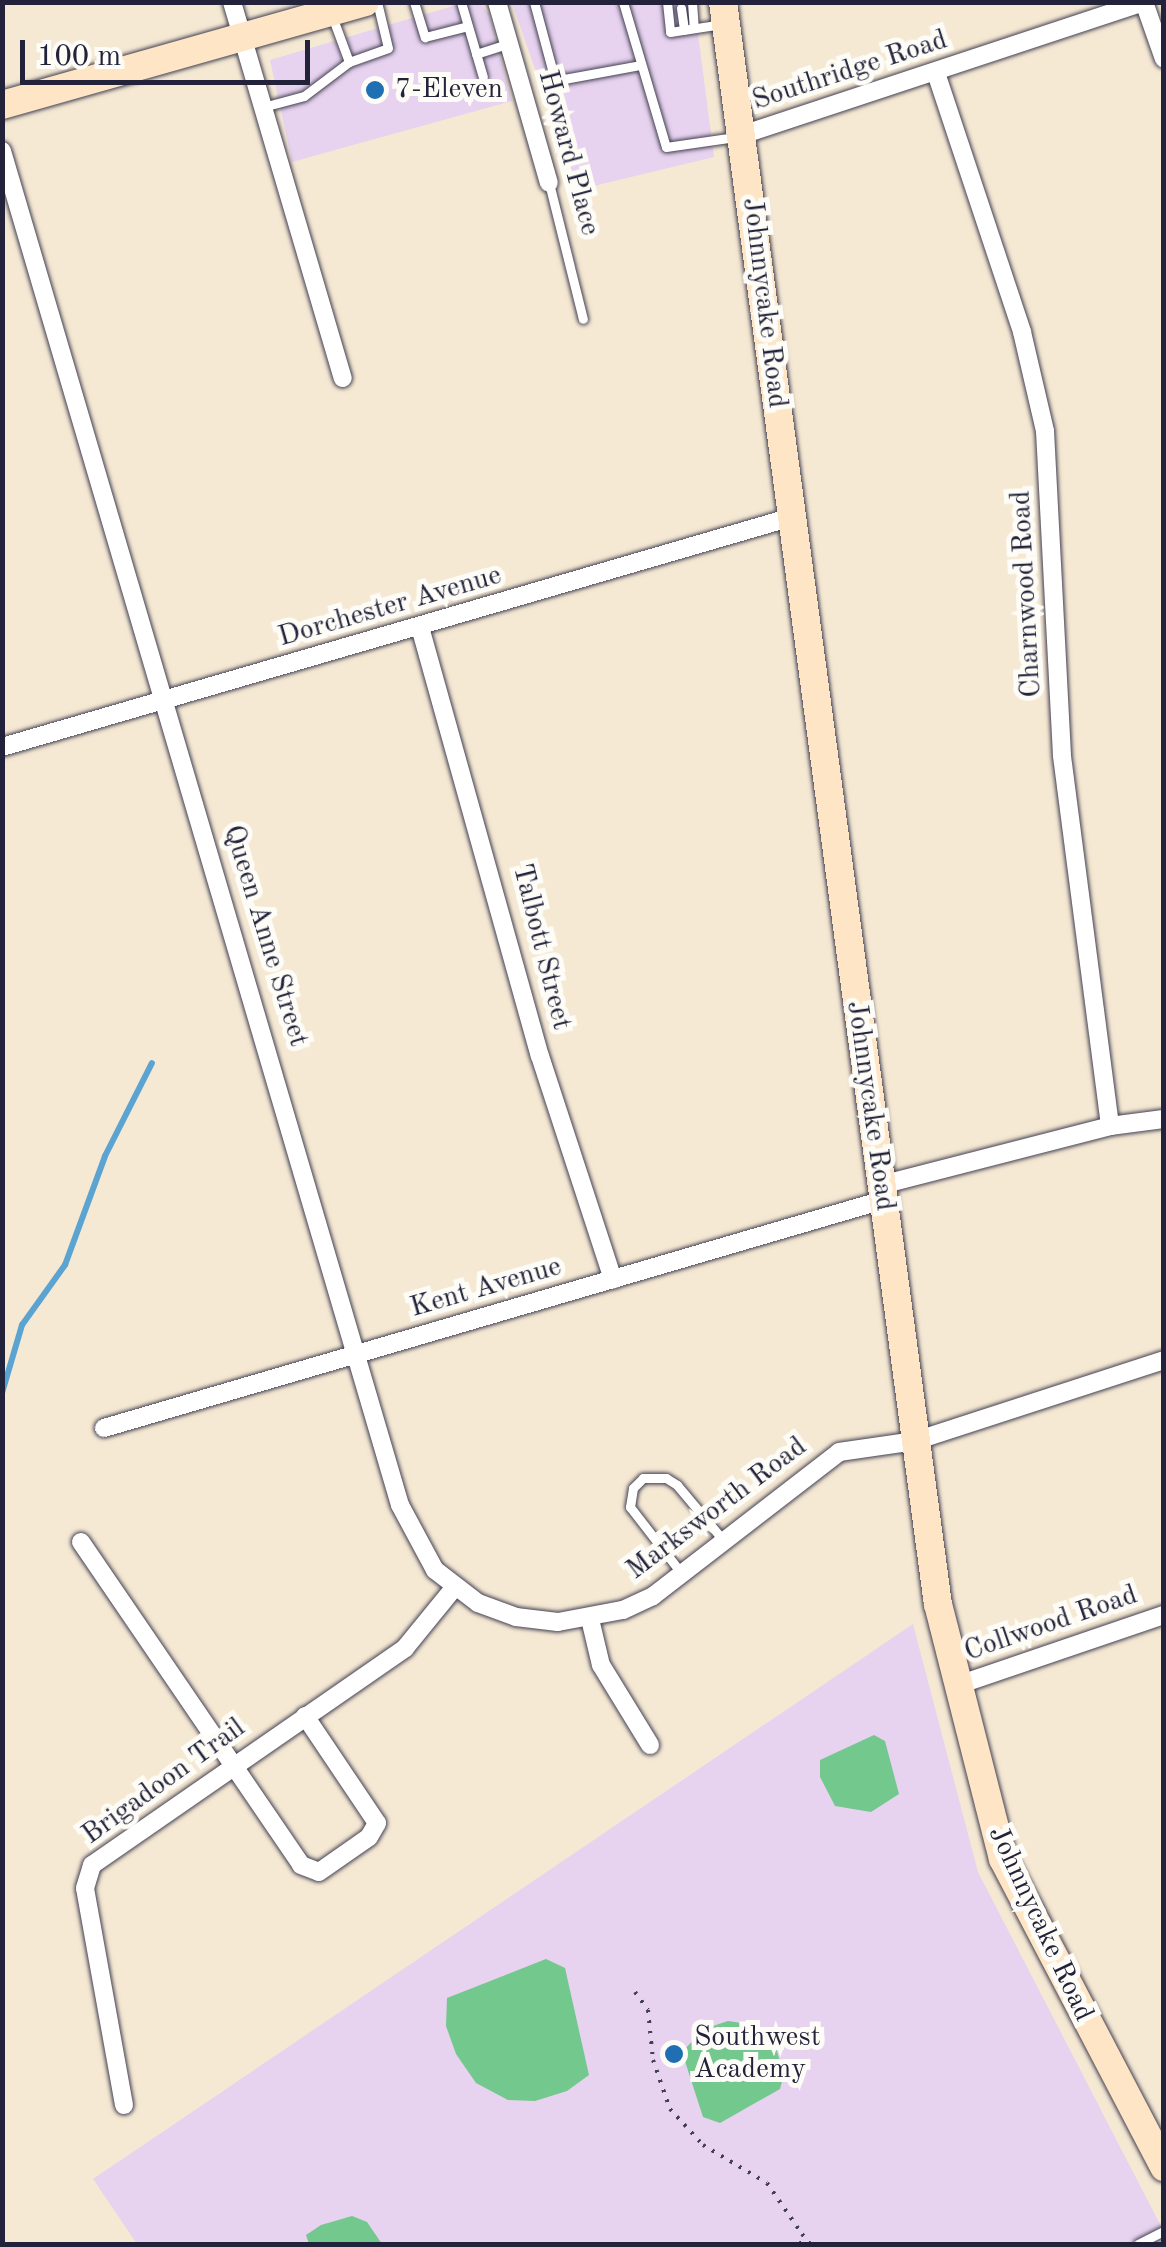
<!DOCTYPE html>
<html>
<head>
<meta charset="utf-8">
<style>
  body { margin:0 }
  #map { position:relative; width:1166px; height:2247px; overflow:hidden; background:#f6e9d4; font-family:"Old Standard TT",serif }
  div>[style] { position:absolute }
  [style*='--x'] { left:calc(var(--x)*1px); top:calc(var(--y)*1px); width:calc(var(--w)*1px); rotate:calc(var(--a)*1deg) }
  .built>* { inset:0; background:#e7d2ef }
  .green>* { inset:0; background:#73c88d }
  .stream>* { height:6px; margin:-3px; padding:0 3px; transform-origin:3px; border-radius:3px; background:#5ba4d2 }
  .path>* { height:4px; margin-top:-2px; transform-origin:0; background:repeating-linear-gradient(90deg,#424052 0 2.5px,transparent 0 10.5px) }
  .roads { filter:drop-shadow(0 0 2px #424052) drop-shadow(0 0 2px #424052) }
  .service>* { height:9px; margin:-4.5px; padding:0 4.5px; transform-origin:4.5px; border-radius:4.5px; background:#fff }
  .minor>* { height:18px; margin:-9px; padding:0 9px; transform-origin:9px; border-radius:9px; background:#fff }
  .secondary>* { height:28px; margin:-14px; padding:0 14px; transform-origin:14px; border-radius:14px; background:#fde5c5 }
  .dots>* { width:28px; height:28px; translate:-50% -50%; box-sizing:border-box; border:5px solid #fdfcf7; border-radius:50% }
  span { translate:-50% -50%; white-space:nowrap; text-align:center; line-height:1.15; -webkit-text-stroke:10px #fdfcf7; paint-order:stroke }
  .street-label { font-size:28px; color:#22223b }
  .poi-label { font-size:28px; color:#22223b }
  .left { translate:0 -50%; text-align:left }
  .frame { position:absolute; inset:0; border:5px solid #22223b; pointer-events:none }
  .scale { position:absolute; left:20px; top:40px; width:290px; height:45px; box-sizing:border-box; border:5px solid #22223b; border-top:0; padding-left:12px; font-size:30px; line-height:35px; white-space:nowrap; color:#22223b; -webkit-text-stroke:8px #fdfcf7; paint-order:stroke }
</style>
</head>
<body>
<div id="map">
  <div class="built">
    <i style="clip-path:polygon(463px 3px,480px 3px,489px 14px,512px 101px,292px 162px,270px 60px)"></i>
    <i style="clip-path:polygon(512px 3px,694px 3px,714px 157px,577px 190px)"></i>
    <i style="clip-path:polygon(913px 1624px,978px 1872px,1163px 2230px,1163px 2244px,137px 2244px,93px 2179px)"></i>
  </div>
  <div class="green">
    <i style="clip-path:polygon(874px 1735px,885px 1741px,899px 1794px,871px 1812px,835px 1806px,820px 1777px,820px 1760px)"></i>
    <i style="clip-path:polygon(546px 1959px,565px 1968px,589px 2075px,567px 2091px,535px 2101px,508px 2100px,476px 2083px,456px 2054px,446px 2026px,447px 1998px)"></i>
    <i style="clip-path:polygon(728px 2021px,755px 2025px,775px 2045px,784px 2074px,780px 2089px,720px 2123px,703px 2117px,682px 2052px,704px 2029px)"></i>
    <i style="clip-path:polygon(352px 2216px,367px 2222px,382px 2244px,309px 2244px,306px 2235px,321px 2225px)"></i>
  </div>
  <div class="stream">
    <i style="--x:2;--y:1393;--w:71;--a:-73.6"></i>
    <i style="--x:22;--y:1325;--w:74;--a:-54.4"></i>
    <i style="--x:65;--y:1265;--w:116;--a:-69.8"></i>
    <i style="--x:105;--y:1156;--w:104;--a:-63.2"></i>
  </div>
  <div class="path">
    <i style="--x:635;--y:1992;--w:22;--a:54"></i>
    <i style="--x:648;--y:2010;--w:50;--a:84.3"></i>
    <i style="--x:653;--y:2060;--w:52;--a:70.9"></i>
    <i style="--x:670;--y:2109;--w:49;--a:47.5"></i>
    <i style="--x:703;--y:2145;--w:74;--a:30.7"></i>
    <i style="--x:767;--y:2183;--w:62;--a:55.5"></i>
    <i style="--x:801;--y:2244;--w:10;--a:-84"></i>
    <i style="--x:802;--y:2234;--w:13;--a:51"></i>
  </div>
  <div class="roads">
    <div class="service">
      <i style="--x:414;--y:2;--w:37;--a:73"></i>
      <i style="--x:425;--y:37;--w:44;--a:-14.3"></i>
      <i style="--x:461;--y:2;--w:78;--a:73.7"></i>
      <i style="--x:534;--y:2;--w:73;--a:75"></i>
      <i style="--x:553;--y:73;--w:13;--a:29"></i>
      <i style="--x:564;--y:79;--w:77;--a:-10.4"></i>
      <i style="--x:623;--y:2;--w:151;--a:73.5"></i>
      <i style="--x:666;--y:147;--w:70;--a:-8.2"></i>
      <i style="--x:667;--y:2;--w:30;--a:84"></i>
      <i style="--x:670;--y:32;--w:54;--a:-8.6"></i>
      <i style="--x:692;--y:2;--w:26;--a:86"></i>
      <i style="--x:681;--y:8;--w:22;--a:82"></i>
      <i style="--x:332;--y:16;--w:49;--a:69.7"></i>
      <i style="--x:349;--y:62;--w:41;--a:-19.7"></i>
      <i style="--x:388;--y:48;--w:47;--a:-103.4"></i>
      <i style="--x:476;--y:54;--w:35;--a:-18"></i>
      <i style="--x:263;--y:107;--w:42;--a:-15"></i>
      <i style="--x:304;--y:96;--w:56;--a:-37.1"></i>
      <i style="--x:549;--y:183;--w:140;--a:76"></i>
      <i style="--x:682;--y:1574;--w:85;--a:-127.8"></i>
      <i style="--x:630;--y:1507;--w:19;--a:-81"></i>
      <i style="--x:633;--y:1488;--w:14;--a:-45"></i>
      <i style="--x:643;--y:1478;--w:23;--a:0"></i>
      <i style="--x:666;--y:1478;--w:13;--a:32"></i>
      <i style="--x:677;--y:1485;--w:72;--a:50.1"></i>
      <i style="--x:1138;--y:2244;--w:29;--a:-27"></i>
    </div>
    <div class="minor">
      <i style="--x:232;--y:2;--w:392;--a:73.6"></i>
      <i style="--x:497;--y:2;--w:188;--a:74"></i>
      <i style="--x:1144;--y:2;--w:60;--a:70.7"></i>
      <i style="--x:936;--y:73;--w:273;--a:71.6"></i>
      <i style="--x:1022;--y:332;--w:102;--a:76.9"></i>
      <i style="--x:1045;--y:431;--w:325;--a:87"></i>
      <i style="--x:1062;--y:756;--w:373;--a:82.6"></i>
      <i style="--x:742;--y:135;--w:424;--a:-18.3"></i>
      <i style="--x:2;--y:151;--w:1411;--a:73.62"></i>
      <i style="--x:400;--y:1505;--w:74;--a:61.7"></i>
      <i style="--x:435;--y:1570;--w:54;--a:37.5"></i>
      <i style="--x:478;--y:1603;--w:40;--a:20.2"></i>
      <i style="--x:516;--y:1617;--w:42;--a:6.8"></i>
      <i style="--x:558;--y:1622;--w:66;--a:-10.5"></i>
      <i style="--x:623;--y:1610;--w:33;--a:-25"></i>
      <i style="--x:653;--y:1596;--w:235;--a:-37.7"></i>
      <i style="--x:839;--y:1452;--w:77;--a:-8.2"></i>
      <i style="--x:915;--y:1441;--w:262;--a:-18"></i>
      <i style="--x:420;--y:627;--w:445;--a:74.4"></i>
      <i style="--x:540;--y:1056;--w:235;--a:71.9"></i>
      <i style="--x:2;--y:747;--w:823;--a:-16.23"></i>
      <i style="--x:881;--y:1185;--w:236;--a:-14.4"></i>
      <i style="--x:1110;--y:1126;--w:54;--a:-7.4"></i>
      <i style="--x:104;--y:1428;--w:812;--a:-16.31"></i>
      <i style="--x:81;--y:1542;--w:391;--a:55.7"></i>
      <i style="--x:301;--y:1865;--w:19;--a:21"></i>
      <i style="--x:319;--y:1872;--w:61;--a:-35"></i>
      <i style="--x:369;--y:1837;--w:16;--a:-60"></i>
      <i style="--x:377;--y:1823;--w:129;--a:-123.9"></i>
      <i style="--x:590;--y:1619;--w:47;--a:76.6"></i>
      <i style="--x:601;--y:1665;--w:94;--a:58.5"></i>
      <i style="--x:955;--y:1686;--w:221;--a:-18.8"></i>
      <i style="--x:124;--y:2105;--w:220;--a:-100.2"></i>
      <i style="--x:85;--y:1888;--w:24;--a:-73"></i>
      <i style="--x:92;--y:1865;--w:381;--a:-34.7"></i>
      <i style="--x:405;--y:1648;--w:77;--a:-50.8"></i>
    </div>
    <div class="secondary">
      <i style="--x:723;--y:2;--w:1616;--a:82.36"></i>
      <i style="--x:938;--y:1604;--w:263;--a:75.7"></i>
      <i style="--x:1003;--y:1859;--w:348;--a:62.4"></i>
      <i style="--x:2;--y:105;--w:377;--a:-15.8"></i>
    </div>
  </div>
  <div class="dots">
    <i style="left:375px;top:90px;background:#1f6fb2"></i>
    <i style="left:674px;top:2054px;background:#1f6fb2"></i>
  </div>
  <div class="street-label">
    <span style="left:850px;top:71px;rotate:-18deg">Southridge Road</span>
    <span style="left:568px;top:153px;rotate:75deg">Howard Place</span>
    <span style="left:764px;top:303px;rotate:83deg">Johnnycake Road</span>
    <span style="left:1027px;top:594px;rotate:-93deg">Charnwood Road</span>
    <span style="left:390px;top:607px;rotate:-16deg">Dorchester Avenue</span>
    <span style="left:265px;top:936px;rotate:73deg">Queen Anne Street</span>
    <span style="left:541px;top:947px;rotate:76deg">Talbott Street</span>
    <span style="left:870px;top:1106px;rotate:82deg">Johnnycake Road</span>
    <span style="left:486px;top:1288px;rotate:-16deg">Kent Avenue</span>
    <span style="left:717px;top:1509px;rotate:-37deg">Marksworth Road</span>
    <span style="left:1051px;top:1624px;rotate:-19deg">Collwood Road</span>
    <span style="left:164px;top:1782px;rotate:-36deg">Brigadoon Trail</span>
    <span style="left:1040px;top:1924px;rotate:65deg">Johnnycake Road</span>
  </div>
  <div class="poi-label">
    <span class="left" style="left:395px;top:90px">7-Eleven</span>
    <span class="left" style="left:694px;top:2054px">Southwest<br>Academy</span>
  </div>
  <div class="frame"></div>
  <div class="scale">100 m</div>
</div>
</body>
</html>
